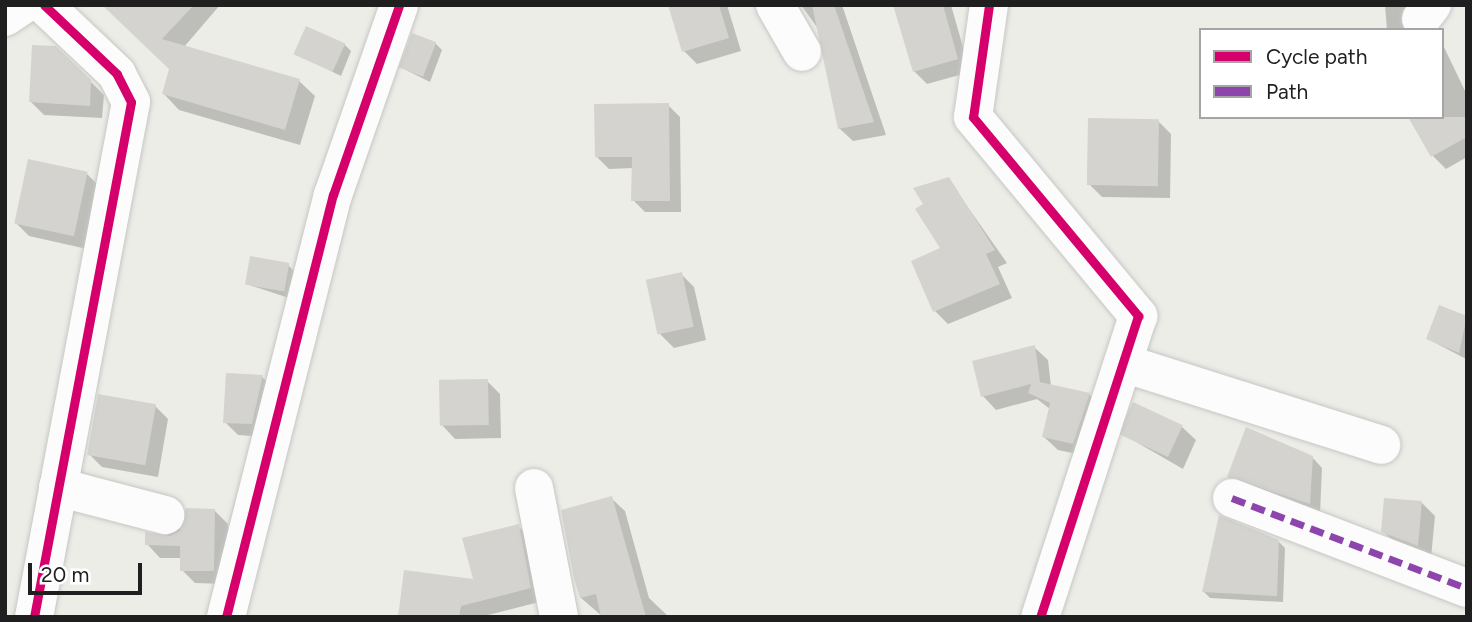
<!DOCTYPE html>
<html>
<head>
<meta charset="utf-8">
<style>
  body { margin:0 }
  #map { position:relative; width:1472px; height:622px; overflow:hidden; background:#edede8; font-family:Figtree,sans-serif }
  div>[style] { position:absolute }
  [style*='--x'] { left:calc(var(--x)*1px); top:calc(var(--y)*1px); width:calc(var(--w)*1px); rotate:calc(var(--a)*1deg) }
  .shadow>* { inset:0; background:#0003 }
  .building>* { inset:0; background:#d4d3cf; transform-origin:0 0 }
  .roads { filter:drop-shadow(0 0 2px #c6c6c4) drop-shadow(0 0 2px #c6c6c4) }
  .minor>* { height:38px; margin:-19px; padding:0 19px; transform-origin:19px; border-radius:19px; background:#fcfcfc }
  .quiet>* { height:7px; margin-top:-3.5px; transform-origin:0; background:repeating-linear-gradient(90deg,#8e44ad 0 14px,transparent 0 21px) }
  .cycleway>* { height:9px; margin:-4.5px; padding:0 4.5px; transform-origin:4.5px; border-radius:4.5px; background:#d6006c }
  span { translate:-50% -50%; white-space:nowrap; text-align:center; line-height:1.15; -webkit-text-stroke:5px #fff; paint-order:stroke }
  .frame { position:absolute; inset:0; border:7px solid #1f1f1f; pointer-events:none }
  .legend { position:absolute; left:1199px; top:28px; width:245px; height:91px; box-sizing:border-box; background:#fff; border:2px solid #a5a5a5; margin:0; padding:9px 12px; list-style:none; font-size:21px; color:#1f1f1f }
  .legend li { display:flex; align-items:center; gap:14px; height:35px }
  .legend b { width:35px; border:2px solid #a5a5a5 }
  .scale { position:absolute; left:28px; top:563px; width:114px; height:32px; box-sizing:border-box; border:4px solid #1f1f1f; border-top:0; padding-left:9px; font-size:21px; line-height:24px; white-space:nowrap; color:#1f1f1f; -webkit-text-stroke:5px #fff; paint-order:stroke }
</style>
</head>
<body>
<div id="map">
  <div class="shadow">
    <i style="clip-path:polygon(104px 5px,220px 5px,184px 47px,299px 81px,315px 96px,300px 145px,179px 110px,164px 94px,171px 70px)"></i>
    <i style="clip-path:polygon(670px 5px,727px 5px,741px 51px,697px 64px,684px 51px)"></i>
    <i style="clip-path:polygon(801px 5px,842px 5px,886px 135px,853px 141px,839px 128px,819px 30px)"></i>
    <i style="clip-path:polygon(895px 5px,951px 5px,970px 72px,927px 84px,914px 71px)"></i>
    <i style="clip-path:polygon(1385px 5px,1429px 5px,1415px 30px,1387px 30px)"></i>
    <i style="clip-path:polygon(435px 43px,442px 50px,430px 82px,402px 68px)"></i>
    <i style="clip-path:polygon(1442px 43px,1467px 95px,1467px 157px,1446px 169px,1433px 156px,1442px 117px)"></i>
    <i style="clip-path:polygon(344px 44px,351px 51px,341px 76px,296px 54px)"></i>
    <i style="clip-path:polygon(90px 81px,104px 95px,102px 118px,44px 115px,31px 102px)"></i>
    <i style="clip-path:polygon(668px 105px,680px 117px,681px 212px,645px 212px,633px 200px,634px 168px,609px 169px,597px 157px)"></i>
    <i style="clip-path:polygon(1158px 121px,1171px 134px,1170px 198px,1102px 197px,1089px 184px)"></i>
    <i style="clip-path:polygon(87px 174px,100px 187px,87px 249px,29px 236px,16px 223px)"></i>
    <i style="clip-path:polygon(948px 179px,1007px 263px,998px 267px,1012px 298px,948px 324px,935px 311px)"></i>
    <i style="clip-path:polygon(288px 265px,295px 272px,289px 298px,246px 284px)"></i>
    <i style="clip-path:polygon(681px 274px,694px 287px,706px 340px,674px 348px,660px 334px)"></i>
    <i style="clip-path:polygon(1440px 307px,1467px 318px,1466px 359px,1428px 339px)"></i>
    <i style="clip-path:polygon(1034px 347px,1048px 360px,1051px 386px,1089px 394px,1102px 407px,1087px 456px,1058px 450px,1044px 437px,1050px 409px,1037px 399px,996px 410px,983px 396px)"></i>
    <i style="clip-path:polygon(262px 377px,276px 390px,265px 437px,238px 435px,225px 422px)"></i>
    <i style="clip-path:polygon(487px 381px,500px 394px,501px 438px,455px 439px,442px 425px)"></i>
    <i style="clip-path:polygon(1134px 405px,1182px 427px,1196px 440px,1183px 469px,1124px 435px)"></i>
    <i style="clip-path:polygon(155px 406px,168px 419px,158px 477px,102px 467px,89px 454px)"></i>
    <i style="clip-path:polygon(1312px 457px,1322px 468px,1320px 514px,1239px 487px,1229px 477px)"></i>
    <i style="clip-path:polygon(611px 498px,625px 511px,649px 598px,669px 617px,603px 617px,581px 598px)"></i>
    <i style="clip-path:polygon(1422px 503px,1435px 516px,1431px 558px,1396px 544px,1383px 531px)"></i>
    <i style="clip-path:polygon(215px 511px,228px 524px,227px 584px,195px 583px,182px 570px,182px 558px,160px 558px,147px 544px)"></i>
    <i style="clip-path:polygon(518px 526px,531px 539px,543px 601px,480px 617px,400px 617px,475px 581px)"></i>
    <i style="clip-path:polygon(1278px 541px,1285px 548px,1283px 602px,1210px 598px,1204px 592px)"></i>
  </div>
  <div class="building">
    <i style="clip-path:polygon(102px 5px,194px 5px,162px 39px,300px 79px,285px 130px,162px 94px,169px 69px)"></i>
    <i style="clip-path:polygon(668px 5px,719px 5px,729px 38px,682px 52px)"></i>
    <i style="clip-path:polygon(812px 5px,834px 5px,874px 122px,838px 129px)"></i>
    <i style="clip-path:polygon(893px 5px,943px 5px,958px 59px,913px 72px)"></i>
    <i style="left:306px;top:26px;width:43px;height:31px;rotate:24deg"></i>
    <i style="left:412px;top:33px;width:26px;height:37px;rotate:21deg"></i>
    <i style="clip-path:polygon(32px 45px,56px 46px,91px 80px,90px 106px,29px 102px)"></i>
    <i style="clip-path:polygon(669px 103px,670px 201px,631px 201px,632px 157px,595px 157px,594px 104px)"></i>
    <i style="clip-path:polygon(1408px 117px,1467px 117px,1467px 137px,1431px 157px)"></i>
    <i style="left:1088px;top:118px;width:71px;height:67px;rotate:1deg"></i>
    <i style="left:28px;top:159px;width:61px;height:66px;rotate:12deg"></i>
    <i style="clip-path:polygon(949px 177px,995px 250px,986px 254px,1000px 284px,933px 312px,911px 261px,940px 248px,915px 209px,923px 204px,913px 188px)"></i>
    <i style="left:250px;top:256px;width:40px;height:29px;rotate:10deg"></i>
    <i style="left:682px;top:272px;width:56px;height:37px;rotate:78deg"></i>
    <i style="clip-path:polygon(1439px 305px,1467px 316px,1459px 353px,1426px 339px)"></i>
    <i style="clip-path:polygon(1035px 345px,1040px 382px,1090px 393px,1073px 444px,1042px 437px,1050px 403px,1028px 393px,1031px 384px,981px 397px,972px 361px)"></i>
    <i style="clip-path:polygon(226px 373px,263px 375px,252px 424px,223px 423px)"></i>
    <i style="left:488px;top:379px;width:46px;height:49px;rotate:89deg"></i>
    <i style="left:98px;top:394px;width:59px;height:62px;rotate:10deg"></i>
    <i style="left:1133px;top:402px;width:55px;height:35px;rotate:25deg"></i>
    <i style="clip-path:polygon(1246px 427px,1313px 456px,1310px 504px,1227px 477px)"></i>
    <i style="clip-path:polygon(612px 496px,646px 617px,601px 617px,596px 594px,580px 598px,574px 578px,561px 510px)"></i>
    <i style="clip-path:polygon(1384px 498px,1422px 501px,1418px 546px,1381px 532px)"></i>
    <i style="clip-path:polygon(186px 508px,215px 509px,214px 571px,180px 571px,180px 546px,145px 545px,145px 532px,170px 536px,180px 531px)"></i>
    <i style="clip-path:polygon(1219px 515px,1279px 540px,1277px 596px,1202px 592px)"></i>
    <i style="clip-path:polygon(519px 524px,531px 588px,461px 606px,459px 617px,398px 617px,404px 570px,473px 579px,462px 538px)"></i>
  </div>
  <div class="roads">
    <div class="minor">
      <i style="--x:775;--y:5;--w:54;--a:60.1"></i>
      <i style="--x:989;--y:5;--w:113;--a:98.1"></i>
      <i style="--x:973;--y:117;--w:259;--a:50.3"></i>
      <i style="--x:1138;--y:316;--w:317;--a:108"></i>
      <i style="--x:5;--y:17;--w:22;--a:-34"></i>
      <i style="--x:1421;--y:19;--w:18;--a:-52"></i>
      <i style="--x:1123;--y:363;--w:271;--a:17.6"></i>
      <i style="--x:58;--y:487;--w:111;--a:14.7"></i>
      <i style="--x:534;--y:488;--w:131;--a:79"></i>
      <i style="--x:1232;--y:498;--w:252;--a:21"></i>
      <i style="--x:34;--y:617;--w:524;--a:-79.33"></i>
      <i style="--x:131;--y:102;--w:31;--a:-117"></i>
      <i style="--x:117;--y:74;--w:100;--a:-136.6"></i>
      <i style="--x:226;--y:617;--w:435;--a:-75.8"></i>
      <i style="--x:333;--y:195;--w:201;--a:-70.8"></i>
    </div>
  </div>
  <div class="quiet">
    <i style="--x:1232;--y:498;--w:252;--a:21"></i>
  </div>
  <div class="cycleway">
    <i style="--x:989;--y:5;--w:113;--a:98.1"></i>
    <i style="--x:973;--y:117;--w:259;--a:50.3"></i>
    <i style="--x:1138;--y:316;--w:317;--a:108"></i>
    <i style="--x:34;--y:617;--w:524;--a:-79.33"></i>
    <i style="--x:131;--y:102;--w:31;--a:-117"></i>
    <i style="--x:117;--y:74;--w:100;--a:-136.6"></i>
    <i style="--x:226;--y:617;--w:435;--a:-75.8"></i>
    <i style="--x:333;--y:195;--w:201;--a:-70.8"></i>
  </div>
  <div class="frame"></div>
  <ul class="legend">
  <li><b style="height:9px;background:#d6006c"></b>Cycle path</li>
  <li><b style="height:9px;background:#8e44ad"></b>Path</li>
  </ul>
  <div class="scale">20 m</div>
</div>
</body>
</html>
